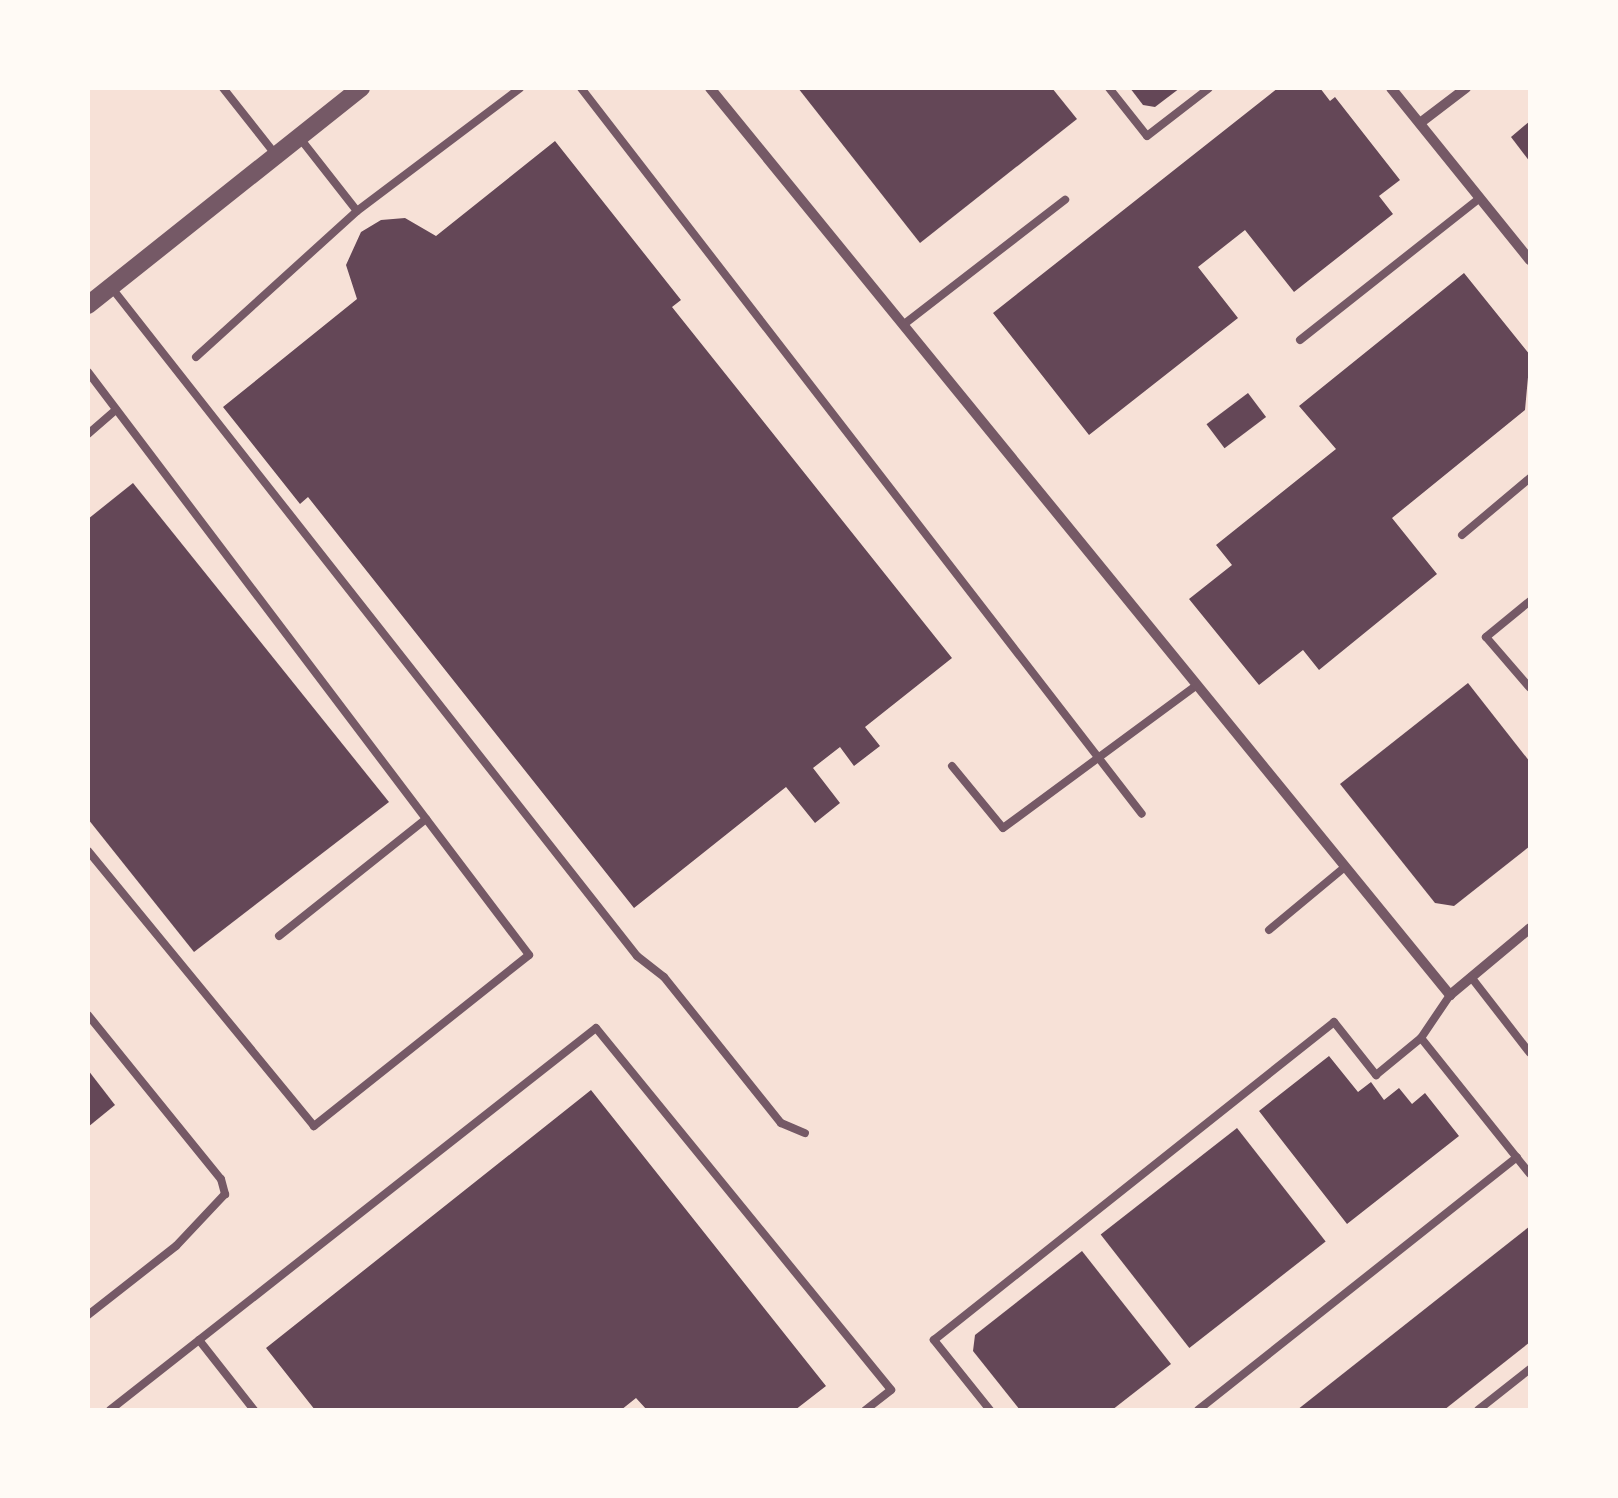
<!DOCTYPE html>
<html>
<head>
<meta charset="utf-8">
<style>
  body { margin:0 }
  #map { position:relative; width:1618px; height:1498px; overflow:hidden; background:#f7e1d7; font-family:"Space Grotesk",sans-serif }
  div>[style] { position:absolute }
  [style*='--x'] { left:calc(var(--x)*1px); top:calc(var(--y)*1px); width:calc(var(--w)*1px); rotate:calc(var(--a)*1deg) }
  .building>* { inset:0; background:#644757; transform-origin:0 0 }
  .service>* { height:8px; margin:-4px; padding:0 4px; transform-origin:4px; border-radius:4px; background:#755966 }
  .minor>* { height:10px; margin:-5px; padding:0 5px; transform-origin:5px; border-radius:5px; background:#755966 }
  .tertiary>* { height:18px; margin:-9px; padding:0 9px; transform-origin:9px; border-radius:9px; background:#755966 }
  span { translate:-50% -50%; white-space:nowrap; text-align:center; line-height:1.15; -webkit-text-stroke:8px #fffaf5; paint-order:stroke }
  .frame { position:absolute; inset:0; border:90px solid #fffaf5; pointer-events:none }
</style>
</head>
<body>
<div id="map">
  <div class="building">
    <i style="clip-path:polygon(798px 88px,1052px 88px,1077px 119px,920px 243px)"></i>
    <i style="clip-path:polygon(1130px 88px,1180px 88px,1155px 107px,1143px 105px)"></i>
    <i style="clip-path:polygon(1278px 88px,1320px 88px,1330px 101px,1335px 97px,1400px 180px,1379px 196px,1393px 214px,1294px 292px,1245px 230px,1198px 267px,1238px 318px,1089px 435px,993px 313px)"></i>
    <i style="clip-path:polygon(1530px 121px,1530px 162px,1511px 137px)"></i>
    <i style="clip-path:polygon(555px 141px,681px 300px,672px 307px,952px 658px,865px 727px,880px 746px,854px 766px,840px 747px,813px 768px,840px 803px,815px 823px,786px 787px,634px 908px,308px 497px,300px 504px,223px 407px,357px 299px,346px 265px,361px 232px,381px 220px,405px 218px,436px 236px)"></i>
    <i style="clip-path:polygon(1464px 273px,1530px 355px,1525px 410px,1392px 518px,1437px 574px,1319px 670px,1303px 650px,1259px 685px,1189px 599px,1232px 565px,1216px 545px,1336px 449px,1299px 406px)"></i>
    <i style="left:1248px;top:393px;width:30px;height:52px;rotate:53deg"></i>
    <i style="clip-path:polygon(133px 483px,389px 802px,194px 952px,88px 819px,88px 519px)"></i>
    <i style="clip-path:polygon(1468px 683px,1530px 762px,1530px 846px,1454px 906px,1435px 903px,1340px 784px)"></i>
    <i style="clip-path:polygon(1329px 1056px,1358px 1092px,1371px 1082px,1384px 1100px,1399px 1088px,1412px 1104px,1425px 1093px,1459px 1136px,1347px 1224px,1259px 1111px)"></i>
    <i style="clip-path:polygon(88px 1070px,115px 1105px,88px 1127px)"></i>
    <i style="clip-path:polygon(591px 1090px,826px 1386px,795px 1410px,647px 1410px,636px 1398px,621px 1410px,315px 1410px,266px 1348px)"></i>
    <i style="left:1237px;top:1128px;width:144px;height:173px;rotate:52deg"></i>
    <i style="clip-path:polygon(1530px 1226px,1530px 1342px,1444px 1410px,1297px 1410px)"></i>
    <i style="clip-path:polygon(1082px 1251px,1171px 1364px,1112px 1410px,1020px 1410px,973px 1351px,975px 1335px)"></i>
  </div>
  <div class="service">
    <i style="--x:223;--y:88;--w:85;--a:51.7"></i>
    <i style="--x:581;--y:88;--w:917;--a:52.31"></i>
    <i style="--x:1109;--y:88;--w:61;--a:51.6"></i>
    <i style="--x:1147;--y:136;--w:78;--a:-37.7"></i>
    <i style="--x:299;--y:137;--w:94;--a:51.9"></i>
    <i style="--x:111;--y:287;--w:851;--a:51.82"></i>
    <i style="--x:637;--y:956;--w:34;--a:38"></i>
    <i style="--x:664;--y:977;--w:187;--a:51.3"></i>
    <i style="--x:781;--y:1123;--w:26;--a:23"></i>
    <i style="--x:903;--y:325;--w:205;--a:-37.7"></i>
    <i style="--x:1300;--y:340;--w:229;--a:-38.3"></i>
    <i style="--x:196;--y:357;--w:217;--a:-42.2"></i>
    <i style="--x:357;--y:211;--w:204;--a:-37"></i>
    <i style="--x:88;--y:372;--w:731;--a:52.89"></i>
    <i style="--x:529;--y:955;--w:275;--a:141.5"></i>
    <i style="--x:314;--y:1126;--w:356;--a:-129.4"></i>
    <i style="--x:88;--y:434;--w:37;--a:-41"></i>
    <i style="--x:1462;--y:535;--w:89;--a:-40"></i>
    <i style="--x:1530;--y:601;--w:57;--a:140.7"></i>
    <i style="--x:1486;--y:637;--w:67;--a:49.2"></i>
    <i style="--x:952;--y:766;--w:80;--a:50.6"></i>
    <i style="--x:1003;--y:828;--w:241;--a:-36.4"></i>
    <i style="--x:1269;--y:930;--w:99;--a:-39.7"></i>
    <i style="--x:279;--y:936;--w:188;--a:-38.5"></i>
    <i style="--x:1471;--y:977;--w:96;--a:52.2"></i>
    <i style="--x:88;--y:1015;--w:211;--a:51"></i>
    <i style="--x:221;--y:1179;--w:16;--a:75"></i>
    <i style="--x:225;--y:1194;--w:71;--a:133.3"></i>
    <i style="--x:176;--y:1246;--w:112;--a:141.9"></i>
    <i style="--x:1421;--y:1038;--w:174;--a:51.3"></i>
    <i style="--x:199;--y:1340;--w:89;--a:51.8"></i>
    <i style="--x:110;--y:1410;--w:618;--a:-38.17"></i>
    <i style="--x:596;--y:1028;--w:467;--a:50.8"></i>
    <i style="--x:891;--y:1390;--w:33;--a:142"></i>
    <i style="--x:990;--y:1410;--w:90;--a:-128.7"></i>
    <i style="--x:934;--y:1340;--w:511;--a:-38.48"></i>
    <i style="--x:1334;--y:1022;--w:68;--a:51.6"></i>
    <i style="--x:1376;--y:1075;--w:58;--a:-39.4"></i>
    <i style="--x:1421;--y:1038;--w:52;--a:-56"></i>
    <i style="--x:1198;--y:1410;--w:407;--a:-38.4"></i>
    <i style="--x:1478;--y:1410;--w:66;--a:-38.3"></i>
  </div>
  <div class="minor">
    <i style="--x:710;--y:88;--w:1171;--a:50.79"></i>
    <i style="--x:1450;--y:995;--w:104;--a:-39.9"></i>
    <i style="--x:1391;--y:88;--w:221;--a:51.1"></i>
    <i style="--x:1420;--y:123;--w:58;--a:-37.3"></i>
  </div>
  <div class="tertiary">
    <i style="--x:88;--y:305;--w:349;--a:-38.5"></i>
  </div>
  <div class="frame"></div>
</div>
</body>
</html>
